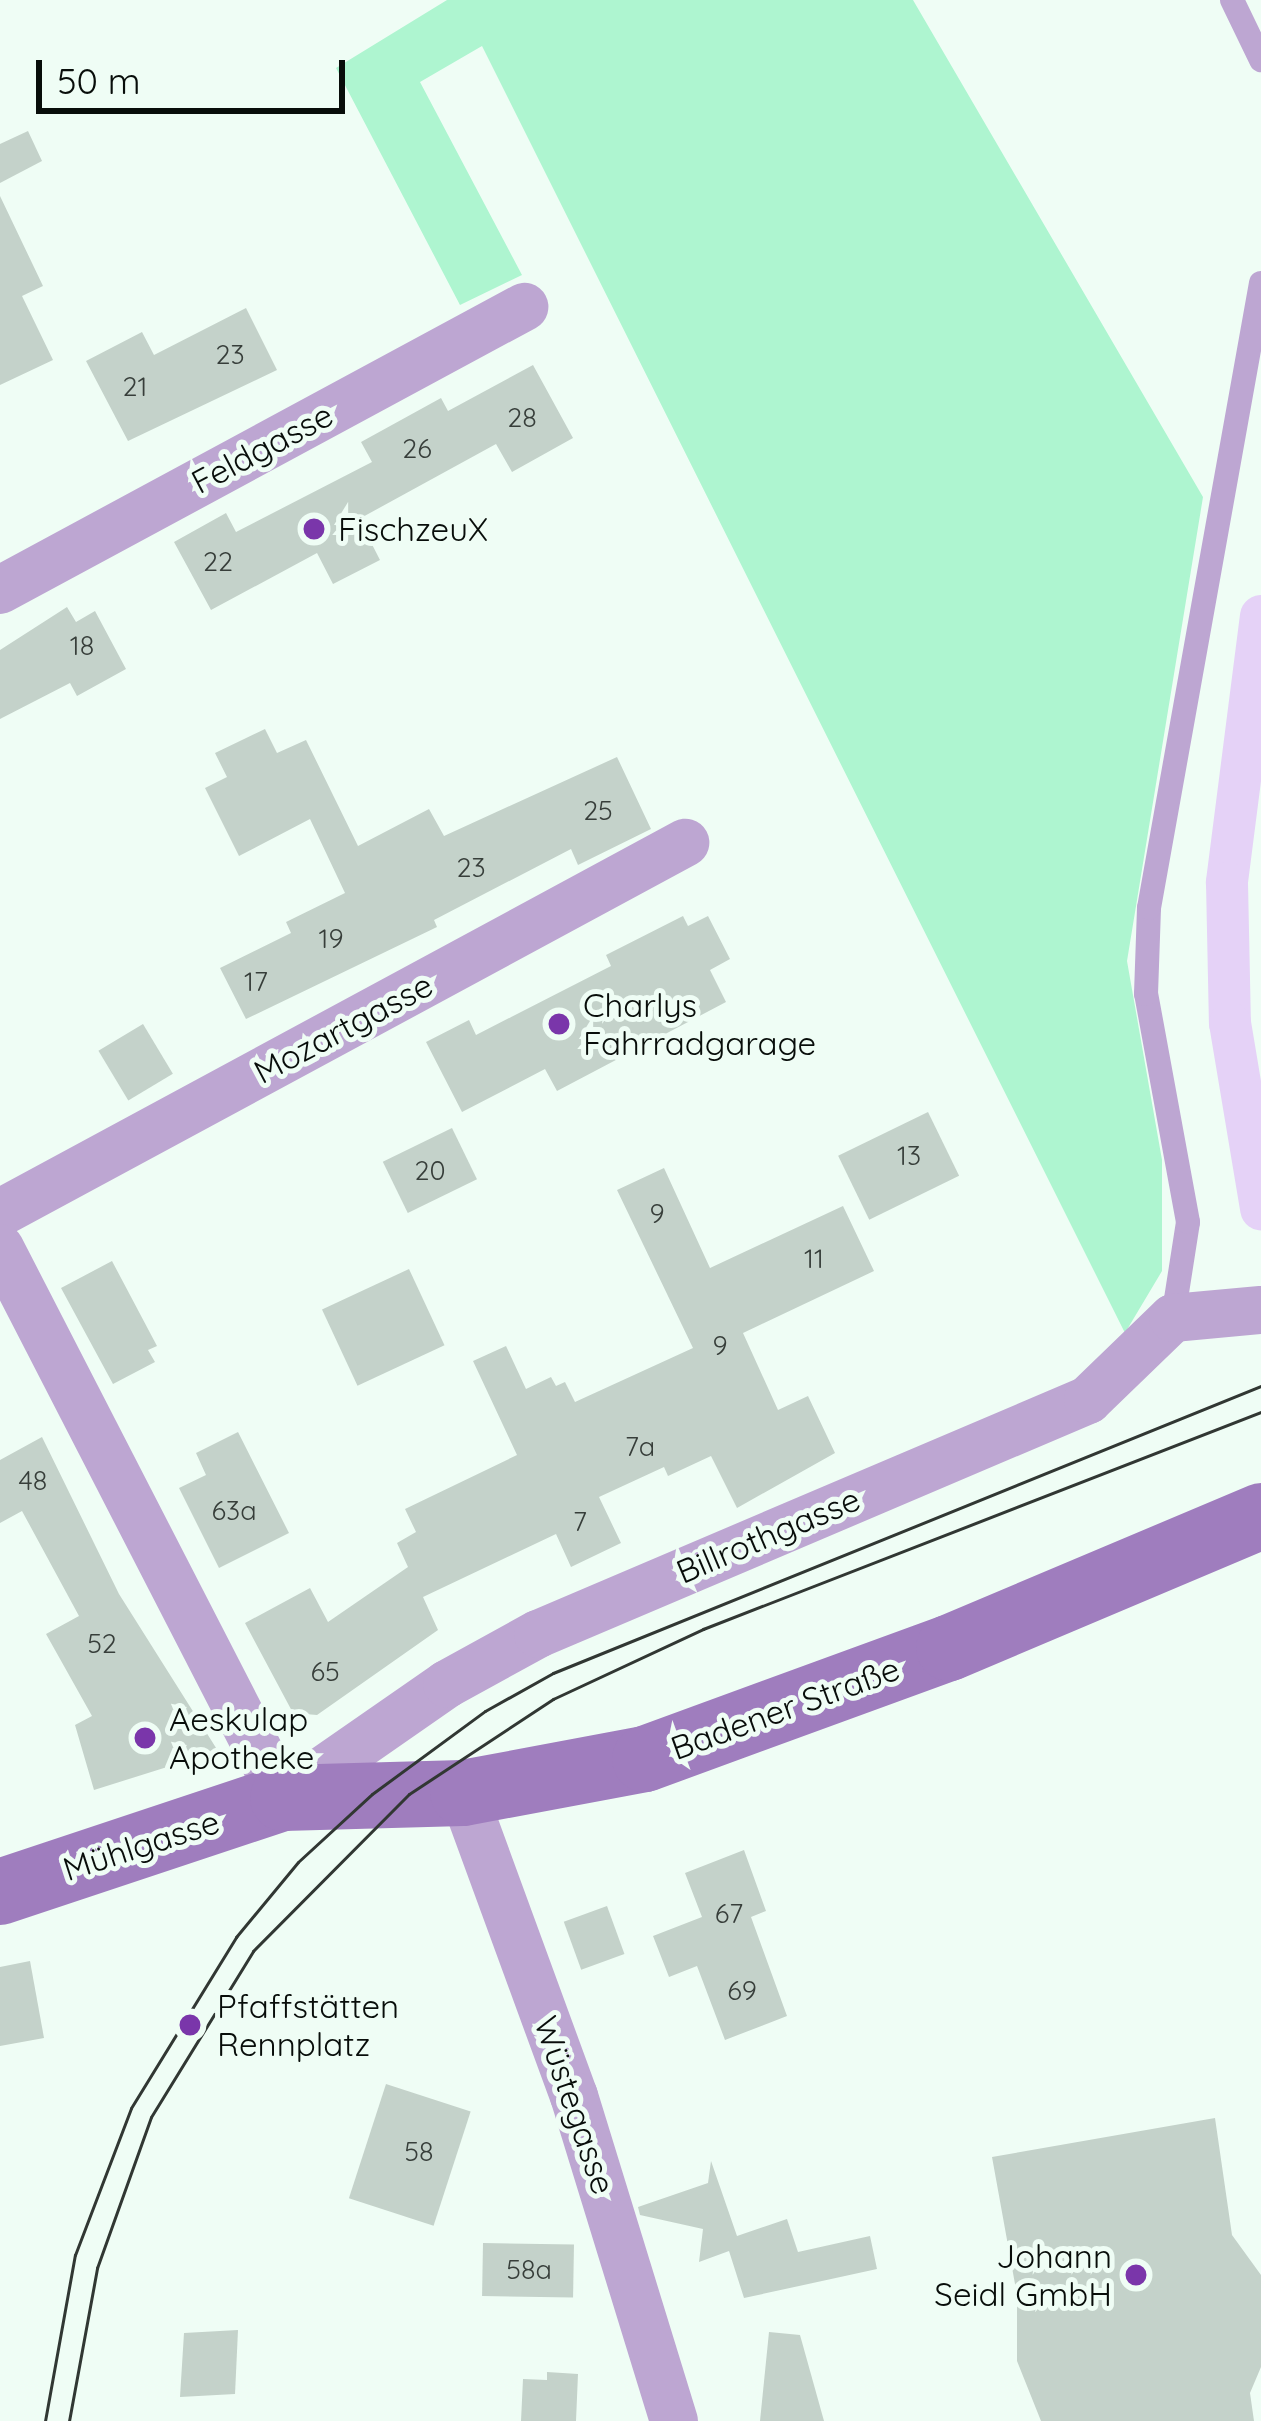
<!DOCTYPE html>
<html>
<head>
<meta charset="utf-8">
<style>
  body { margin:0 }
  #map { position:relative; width:1261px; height:2421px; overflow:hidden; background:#effdf5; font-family:Quicksand,sans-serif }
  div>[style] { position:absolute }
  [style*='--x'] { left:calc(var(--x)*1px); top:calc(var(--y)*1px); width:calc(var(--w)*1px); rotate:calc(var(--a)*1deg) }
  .green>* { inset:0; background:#aef5d0 }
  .canal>* { height:42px; margin:-21px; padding:0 21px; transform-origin:21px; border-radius:21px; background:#e5d2f7 }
  .building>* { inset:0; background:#c4d2ca; transform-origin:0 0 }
  .lane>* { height:24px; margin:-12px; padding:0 12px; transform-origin:12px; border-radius:12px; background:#bda6d2 }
  .street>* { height:48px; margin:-24px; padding:0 24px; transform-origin:24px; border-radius:24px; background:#bda6d2 }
  .secondary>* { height:66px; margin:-33px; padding:0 33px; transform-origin:33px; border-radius:33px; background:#9f7dbe }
  .tram>* { height:3px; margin:-1.5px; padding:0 1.5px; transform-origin:1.5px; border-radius:1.5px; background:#313733 }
  .dots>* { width:33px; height:33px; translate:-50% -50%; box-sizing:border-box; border:6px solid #effdf5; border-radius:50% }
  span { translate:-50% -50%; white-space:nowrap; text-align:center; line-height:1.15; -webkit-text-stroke:10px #effdf5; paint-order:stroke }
  .number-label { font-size:27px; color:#373e3a }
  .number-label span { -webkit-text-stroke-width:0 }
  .street-label { font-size:33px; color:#080d0a }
  .poi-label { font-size:33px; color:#080d0a }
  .left { translate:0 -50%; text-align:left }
  .right { translate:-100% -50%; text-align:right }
  .scale { position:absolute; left:36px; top:60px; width:309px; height:54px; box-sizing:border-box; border:6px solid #080d0a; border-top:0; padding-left:15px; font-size:36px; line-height:42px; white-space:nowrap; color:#080d0a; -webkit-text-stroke:9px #effdf5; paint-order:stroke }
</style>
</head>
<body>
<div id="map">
  <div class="green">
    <i style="clip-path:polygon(447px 0,913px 0,1203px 497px,1127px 961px,1162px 1160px,1162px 1271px,1125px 1333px,482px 46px,420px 82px,522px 275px,460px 305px,336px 68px)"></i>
  </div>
  <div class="canal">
    <i style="--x:1261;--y:616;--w:269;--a:97.3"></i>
    <i style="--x:1227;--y:883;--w:140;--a:88.8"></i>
    <i style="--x:1230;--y:1023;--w:189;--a:80.5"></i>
  </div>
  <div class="building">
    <i style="clip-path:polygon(28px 131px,42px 161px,0 183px,0 144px)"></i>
    <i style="clip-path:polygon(0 196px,43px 286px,22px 296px,53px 360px,0 385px)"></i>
    <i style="clip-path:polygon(246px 308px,277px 370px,128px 441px,86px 361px,142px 332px,154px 355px)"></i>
    <i style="clip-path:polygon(533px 365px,573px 438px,512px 472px,496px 444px,359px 519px,380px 560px,333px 584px,317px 553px,211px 610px,174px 542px,226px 513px,236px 532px,372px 462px,361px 442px,441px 398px,448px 411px)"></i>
    <i style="clip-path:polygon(67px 607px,76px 622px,95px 611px,126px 669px,77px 696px,70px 683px,0 719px,0 650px)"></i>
    <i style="clip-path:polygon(265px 729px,277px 753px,306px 740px,358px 846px,429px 809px,444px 836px,617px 757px,651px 829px,578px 865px,571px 849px,434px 920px,437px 927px,246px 1019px,220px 968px,291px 933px,286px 922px,345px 893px,310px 819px,239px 856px,205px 788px,227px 777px,215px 753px)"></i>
    <i style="clip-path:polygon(683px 916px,688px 926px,708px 916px,730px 959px,710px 970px,726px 1002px,557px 1091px,545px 1069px,462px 1112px,426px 1042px,469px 1020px,476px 1035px,611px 966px,606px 955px)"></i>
    <i style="left:143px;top:1024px;width:58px;height:52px;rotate:59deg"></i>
    <i style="left:928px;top:1112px;width:71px;height:100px;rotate:64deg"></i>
    <i style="left:452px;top:1128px;width:57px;height:77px;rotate:64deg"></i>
    <i style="clip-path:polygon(664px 1168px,710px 1268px,843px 1206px,874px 1271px,743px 1333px,778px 1410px,808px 1396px,835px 1453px,737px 1508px,711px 1456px,668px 1476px,664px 1467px,599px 1497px,621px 1543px,571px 1567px,556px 1534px,423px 1597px,438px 1630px,317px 1715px,293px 1713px,245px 1623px,310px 1588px,328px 1622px,408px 1567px,397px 1543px,416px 1532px,405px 1509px,517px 1455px,473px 1361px,506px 1346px,526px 1389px,551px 1377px,556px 1386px,565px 1382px,575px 1402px,693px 1348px,617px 1190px)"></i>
    <i style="clip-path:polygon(112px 1261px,157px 1346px,148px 1350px,155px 1362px,113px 1384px,61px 1288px)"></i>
    <i style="left:409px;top:1269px;width:84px;height:96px;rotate:65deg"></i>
    <i style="clip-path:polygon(238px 1432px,289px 1533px,219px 1568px,179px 1488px,206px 1475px,196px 1453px)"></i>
    <i style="clip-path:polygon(42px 1437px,119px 1594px,218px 1751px,94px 1790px,75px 1725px,92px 1716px,46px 1634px,79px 1616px,22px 1511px,0 1523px,0 1460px)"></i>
    <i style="clip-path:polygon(744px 1850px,766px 1911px,751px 1917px,787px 2016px,725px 2040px,697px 1966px,669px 1977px,653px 1936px,702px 1917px,685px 1873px)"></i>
    <i style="left:607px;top:1906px;width:51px;height:46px;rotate:70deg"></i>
    <i style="clip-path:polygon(30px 1961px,44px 2038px,0 2046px,0 1967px)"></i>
    <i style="left:386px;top:2084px;width:89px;height:120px;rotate:18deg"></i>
    <i style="clip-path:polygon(1215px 2118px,1232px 2235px,1261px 2275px,1261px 2367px,1250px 2393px,1254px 2421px,1041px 2421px,1017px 2361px,1017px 2295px,992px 2157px)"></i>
    <i style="clip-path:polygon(711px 2161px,737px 2236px,787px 2219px,798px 2252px,870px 2236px,877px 2269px,744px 2298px,729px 2251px,699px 2262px,703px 2229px,640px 2215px,638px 2207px,708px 2183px)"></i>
    <i style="left:483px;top:2243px;width:91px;height:53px;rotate:1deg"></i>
    <i style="clip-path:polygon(238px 2330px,235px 2394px,180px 2397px,184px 2333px)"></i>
    <i style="clip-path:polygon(769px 2332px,800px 2335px,824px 2421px,760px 2421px)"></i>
    <i style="clip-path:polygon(547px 2372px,578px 2374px,576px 2421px,521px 2421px,523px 2379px,547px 2380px)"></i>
  </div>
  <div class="lane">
    <i style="--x:1232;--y:0;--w:67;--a:64.2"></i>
    <i style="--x:1173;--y:1318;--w:97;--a:-81.1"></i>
    <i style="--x:1188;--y:1222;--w:232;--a:-100.4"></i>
    <i style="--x:1146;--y:994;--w:86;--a:-88"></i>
    <i style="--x:1149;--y:908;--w:635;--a:-79.84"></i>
  </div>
  <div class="street">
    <i style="--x:0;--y:590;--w:596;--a:-28.37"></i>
    <i style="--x:0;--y:1213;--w:779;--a:-28.38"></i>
    <i style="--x:0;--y:1248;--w:619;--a:62.77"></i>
    <i style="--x:283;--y:1798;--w:200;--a:-34.8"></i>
    <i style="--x:447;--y:1684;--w:104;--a:-28.8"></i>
    <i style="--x:538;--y:1634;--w:598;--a:-23.05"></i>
    <i style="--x:1088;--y:1400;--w:118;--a:-44"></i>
    <i style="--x:1173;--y:1318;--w:88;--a:-5.2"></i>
    <i style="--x:463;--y:1793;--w:323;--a:69.9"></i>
    <i style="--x:574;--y:2096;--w:340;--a:72.9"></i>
  </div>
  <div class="secondary">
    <i style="--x:0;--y:1892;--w:298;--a:-18.4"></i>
    <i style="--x:283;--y:1798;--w:180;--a:-1.6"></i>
    <i style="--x:463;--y:1793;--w:185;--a:-10.6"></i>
    <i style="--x:645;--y:1759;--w:324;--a:-20.1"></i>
    <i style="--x:949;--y:1648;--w:339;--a:-22.9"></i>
  </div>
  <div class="tram">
    <i style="--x:45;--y:2421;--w:169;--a:-79.8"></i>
    <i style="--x:75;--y:2255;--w:157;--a:-69.1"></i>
    <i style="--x:131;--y:2108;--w:201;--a:-58.4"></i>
    <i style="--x:236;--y:1937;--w:97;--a:-50.4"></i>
    <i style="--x:298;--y:1862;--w:100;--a:-42.6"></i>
    <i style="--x:372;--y:1794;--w:140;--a:-36.3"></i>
    <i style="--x:485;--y:1711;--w:78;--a:-29.2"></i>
    <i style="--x:553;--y:1673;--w:764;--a:-22.07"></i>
    <i style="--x:69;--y:2421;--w:156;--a:-79.6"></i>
    <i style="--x:97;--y:2268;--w:160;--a:-70.3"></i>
    <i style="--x:151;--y:2117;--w:195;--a:-58.4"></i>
    <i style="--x:253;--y:1951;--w:221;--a:-45.2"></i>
    <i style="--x:409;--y:1794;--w:173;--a:-33.4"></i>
    <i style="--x:553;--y:1699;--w:166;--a:-25"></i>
    <i style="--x:703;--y:1629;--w:599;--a:-21.25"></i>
  </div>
  <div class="dots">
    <i style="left:314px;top:529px;background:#7a36aa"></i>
    <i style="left:559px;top:1024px;background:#7a36aa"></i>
    <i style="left:145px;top:1738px;background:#7a36aa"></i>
    <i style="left:190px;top:2025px;background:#7a36aa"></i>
    <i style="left:1136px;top:2275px;background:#7a36aa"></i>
  </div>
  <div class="number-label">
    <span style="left:230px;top:355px">23</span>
    <span style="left:135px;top:387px">21</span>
    <span style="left:522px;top:418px">28</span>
    <span style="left:417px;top:449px">26</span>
    <span style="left:218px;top:562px">22</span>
    <span style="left:82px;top:646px">18</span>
    <span style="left:598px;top:811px">25</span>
    <span style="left:471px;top:868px">23</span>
    <span style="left:331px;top:939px">19</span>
    <span style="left:256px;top:982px">17</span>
    <span style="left:909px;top:1156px">13</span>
    <span style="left:430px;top:1171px">20</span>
    <span style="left:657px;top:1214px">9</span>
    <span style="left:814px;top:1259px">11</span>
    <span style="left:720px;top:1346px">9</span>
    <span style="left:640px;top:1447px">7a</span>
    <span style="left:33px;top:1481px">48</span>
    <span style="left:234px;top:1511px">63a</span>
    <span style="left:580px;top:1522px">7</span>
    <span style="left:102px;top:1644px">52</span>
    <span style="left:325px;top:1672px">65</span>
    <span style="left:729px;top:1914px">67</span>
    <span style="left:742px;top:1991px">69</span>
    <span style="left:419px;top:2152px">58</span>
    <span style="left:529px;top:2270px">58a</span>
  </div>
  <div class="street-label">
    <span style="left:262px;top:448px;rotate:-28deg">Feldgasse</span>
    <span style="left:343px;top:1028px;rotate:-28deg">Mozartgasse</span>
    <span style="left:768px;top:1535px;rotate:-23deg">Billrothgasse</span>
    <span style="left:785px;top:1708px;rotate:-20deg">Badener Straße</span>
    <span style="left:141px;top:1845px;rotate:-18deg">Mühlgasse</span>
    <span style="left:575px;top:2105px;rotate:71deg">Wüstegasse</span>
  </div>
  <div class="poi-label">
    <span class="left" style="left:338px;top:529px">FischzeuX</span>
    <span class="left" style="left:583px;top:1024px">Charlys<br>Fahrradgarage</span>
    <span class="left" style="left:169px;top:1738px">Aeskulap<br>Apotheke</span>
    <span class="left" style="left:217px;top:2025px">Pfaffstätten<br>Rennplatz</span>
    <span class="right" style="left:1112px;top:2275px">Johann<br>Seidl GmbH</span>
  </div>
  <div class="scale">50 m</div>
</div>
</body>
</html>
